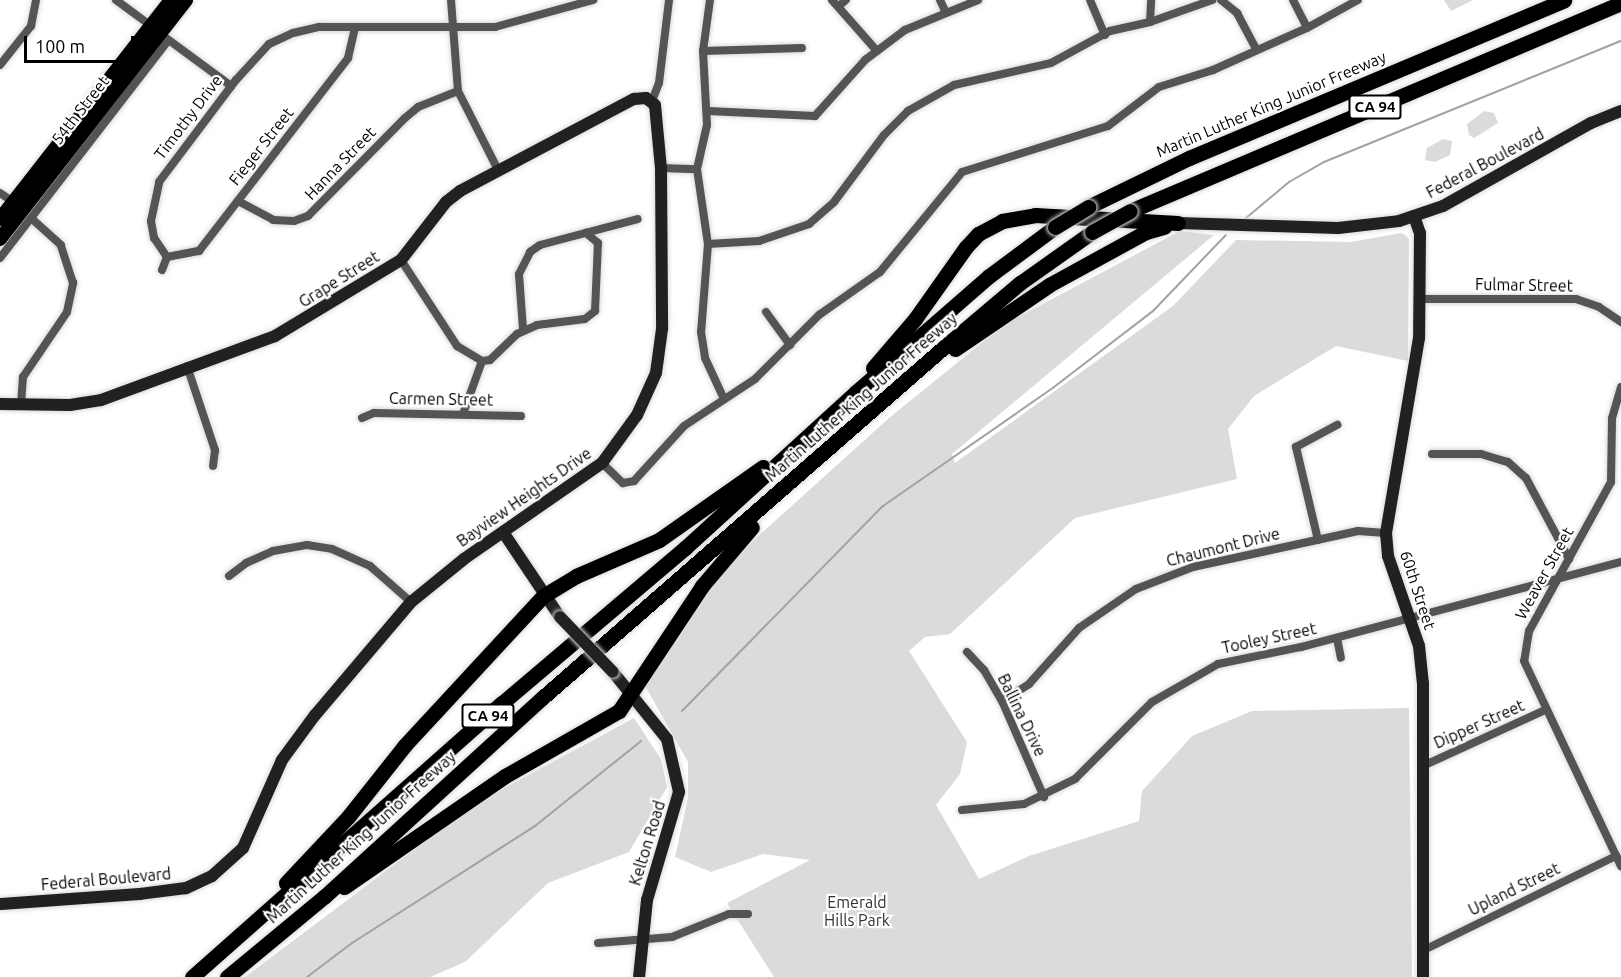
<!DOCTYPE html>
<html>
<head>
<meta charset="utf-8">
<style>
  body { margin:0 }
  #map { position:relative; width:1621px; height:977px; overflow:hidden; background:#fff; font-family:Ubuntu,sans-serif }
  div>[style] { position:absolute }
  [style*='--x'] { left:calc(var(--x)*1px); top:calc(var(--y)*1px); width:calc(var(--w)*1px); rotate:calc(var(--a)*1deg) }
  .green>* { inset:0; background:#dbdbdb }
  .stream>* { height:2px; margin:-1px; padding:0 1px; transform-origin:1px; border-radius:1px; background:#a2a2a2 }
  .roads { filter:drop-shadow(0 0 2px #dbdbdb) drop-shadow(0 0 2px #dbdbdb) }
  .street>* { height:8px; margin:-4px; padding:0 4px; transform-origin:4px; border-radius:4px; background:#545454 }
  .secondary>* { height:12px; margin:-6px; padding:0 6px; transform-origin:6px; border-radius:6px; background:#212121 }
  .primary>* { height:14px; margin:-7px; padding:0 7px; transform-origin:7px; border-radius:7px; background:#000 }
  .highway>* { height:15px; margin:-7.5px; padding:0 7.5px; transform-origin:7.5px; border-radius:7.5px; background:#000 }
  .bridges { filter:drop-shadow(0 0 2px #dbdbdb) drop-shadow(0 0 2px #dbdbdb) }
  .secondary-bridge>* { height:12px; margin:-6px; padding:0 6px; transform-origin:6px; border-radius:6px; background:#212121 }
  .highway-bridge>* { height:15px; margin:-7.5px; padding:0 7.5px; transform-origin:7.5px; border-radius:7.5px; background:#000 }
  span { translate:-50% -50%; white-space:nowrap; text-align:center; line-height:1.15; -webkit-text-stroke:4.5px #fff; paint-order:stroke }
  .shield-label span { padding:2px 4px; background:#fff; border:2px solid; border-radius:4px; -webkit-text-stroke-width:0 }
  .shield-label { font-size:15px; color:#000; font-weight:700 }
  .street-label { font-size:16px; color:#000 }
  .park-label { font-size:16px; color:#323232 }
  .scale { position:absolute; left:24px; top:36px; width:110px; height:27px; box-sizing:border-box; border:3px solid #000; border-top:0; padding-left:8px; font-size:18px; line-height:21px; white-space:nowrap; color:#000; -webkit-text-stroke:4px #fff; paint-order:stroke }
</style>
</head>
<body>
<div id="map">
  <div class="green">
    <i style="clip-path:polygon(1444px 0,1473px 0,1451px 11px)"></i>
    <i style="clip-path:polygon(1484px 111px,1494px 113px,1498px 123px,1474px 138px,1469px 135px,1467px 124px)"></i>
    <i style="clip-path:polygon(1443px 139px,1452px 141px,1450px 155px,1435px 162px,1425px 160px,1427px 148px)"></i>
    <i style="clip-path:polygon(1180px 231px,1214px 235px,952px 454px,955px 463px,1173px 306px,1236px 240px,1351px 242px,1401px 233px,1405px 235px,1409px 239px,1408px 361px,1336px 346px,1254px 396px,1228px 429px,1237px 479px,1075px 518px,950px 634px,925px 637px,909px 651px,967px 742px,960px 774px,936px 805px,979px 879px,1029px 856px,1139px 821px,1142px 791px,1192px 736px,1252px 711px,1409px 708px,1412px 977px,774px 977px,727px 903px,810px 860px,763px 854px,711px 872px,675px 857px,688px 798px,688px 762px,644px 684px,723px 568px,889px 418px,1005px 324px)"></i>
    <i style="clip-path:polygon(634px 718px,661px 759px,667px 787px,629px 852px,548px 883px,465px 962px,430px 977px,245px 977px,475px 804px)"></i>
  </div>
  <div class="stream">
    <i style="--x:1246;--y:218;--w:56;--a:-39.9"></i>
    <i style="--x:1289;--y:182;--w:40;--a:-29.7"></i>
    <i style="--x:1324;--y:162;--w:321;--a:-22.2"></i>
    <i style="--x:682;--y:711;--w:287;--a:-45.6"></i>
    <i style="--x:883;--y:506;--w:208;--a:-34.8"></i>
    <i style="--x:1054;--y:387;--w:125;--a:-37.5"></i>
    <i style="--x:1153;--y:311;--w:105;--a:-46.2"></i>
    <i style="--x:307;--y:977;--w:56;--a:-37.1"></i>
    <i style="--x:352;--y:943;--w:217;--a:-32.6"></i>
    <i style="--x:535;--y:826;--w:136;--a:-38.7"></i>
  </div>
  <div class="roads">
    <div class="street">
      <i style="--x:116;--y:0;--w:47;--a:36.4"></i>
      <i style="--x:451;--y:0;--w:91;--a:85.6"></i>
      <i style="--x:458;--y:91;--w:89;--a:63.1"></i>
      <i style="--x:710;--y:0;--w:51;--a:97.8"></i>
      <i style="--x:703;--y:51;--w:74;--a:86.9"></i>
      <i style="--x:707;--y:125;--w:45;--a:102.8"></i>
      <i style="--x:697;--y:169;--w:76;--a:81.7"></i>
      <i style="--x:708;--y:244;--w:88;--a:94.5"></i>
      <i style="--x:701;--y:332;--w:26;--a:81"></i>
      <i style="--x:705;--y:358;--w:45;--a:65.1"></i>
      <i style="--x:832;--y:0;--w:68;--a:48.6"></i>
      <i style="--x:940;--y:0;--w:14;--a:65"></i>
      <i style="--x:1090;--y:0;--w:38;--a:67"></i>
      <i style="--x:1221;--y:0;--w:21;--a:39"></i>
      <i style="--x:1237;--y:13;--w:40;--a:62"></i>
      <i style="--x:1293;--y:0;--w:31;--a:63"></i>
      <i style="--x:839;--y:6;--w:9;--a:-41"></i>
      <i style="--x:1150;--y:22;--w:22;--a:-87"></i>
      <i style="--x:166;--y:38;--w:81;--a:36.4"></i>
      <i style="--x:703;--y:51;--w:99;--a:-1.7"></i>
      <i style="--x:0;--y:65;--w:50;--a:-51.5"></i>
      <i style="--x:31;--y:26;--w:26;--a:-79"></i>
      <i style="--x:652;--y:101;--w:19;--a:-69"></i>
      <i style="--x:659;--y:83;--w:84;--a:-83.1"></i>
      <i style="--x:708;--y:111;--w:107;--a:2.7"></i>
      <i style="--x:815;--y:116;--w:75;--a:-48.2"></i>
      <i style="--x:865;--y:60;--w:50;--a:-36.9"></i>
      <i style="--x:905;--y:30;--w:79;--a:-22.3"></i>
      <i style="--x:661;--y:168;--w:36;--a:2"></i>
      <i style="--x:0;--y:193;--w:11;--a:34"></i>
      <i style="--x:238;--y:201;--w:40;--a:28"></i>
      <i style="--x:273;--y:220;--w:21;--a:3"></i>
      <i style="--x:294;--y:221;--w:15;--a:-20"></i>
      <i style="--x:308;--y:216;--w:138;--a:-45.3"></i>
      <i style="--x:405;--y:118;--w:17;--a:-40"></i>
      <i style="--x:418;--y:107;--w:43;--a:-21.8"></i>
      <i style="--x:708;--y:244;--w:51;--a:-3.4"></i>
      <i style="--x:759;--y:241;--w:53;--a:-18.8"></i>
      <i style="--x:809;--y:224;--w:33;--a:-41"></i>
      <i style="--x:834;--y:202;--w:84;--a:-53.3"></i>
      <i style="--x:884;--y:135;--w:34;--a:-45"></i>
      <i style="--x:908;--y:111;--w:53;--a:-29.5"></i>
      <i style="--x:954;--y:85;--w:99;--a:-12.8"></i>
      <i style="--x:1051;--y:63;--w:67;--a:-28.5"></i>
      <i style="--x:1110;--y:31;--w:41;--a:-12.7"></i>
      <i style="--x:1150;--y:22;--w:66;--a:-19.5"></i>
      <i style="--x:167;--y:257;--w:23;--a:-124"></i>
      <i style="--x:154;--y:238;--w:17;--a:-100"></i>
      <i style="--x:151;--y:221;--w:40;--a:-78"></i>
      <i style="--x:159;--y:182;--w:128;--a:-53"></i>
      <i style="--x:236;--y:80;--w:49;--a:-47.5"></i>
      <i style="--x:269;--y:44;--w:26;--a:-25"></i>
      <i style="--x:293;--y:33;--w:27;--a:-13"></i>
      <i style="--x:319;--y:27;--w:176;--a:0"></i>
      <i style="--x:495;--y:27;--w:102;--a:-15.4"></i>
      <i style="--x:167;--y:257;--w:33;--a:-11"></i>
      <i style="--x:199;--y:251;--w:244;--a:-52.3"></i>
      <i style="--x:348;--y:58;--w:31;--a:-77"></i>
      <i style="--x:0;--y:258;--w:274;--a:-52.3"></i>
      <i style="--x:401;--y:260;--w:103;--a:56.9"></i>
      <i style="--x:457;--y:346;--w:29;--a:31"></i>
      <i style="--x:162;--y:270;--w:14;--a:-69"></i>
      <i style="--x:1422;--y:299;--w:154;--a:0"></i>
      <i style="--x:1576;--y:299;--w:24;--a:19"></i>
      <i style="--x:1599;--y:307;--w:27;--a:34"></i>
      <i style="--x:766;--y:312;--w:41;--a:54"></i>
      <i style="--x:523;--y:329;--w:55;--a:-94.2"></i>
      <i style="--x:519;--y:274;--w:25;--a:-63"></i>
      <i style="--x:530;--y:252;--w:12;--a:-35"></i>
      <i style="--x:540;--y:245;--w:101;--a:-14.9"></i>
      <i style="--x:187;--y:366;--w:89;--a:71.6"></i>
      <i style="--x:215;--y:450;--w:16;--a:97"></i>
      <i style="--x:1621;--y:387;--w:33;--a:106"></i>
      <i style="--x:1612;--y:419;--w:63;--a:90.9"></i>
      <i style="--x:1611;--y:482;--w:170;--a:118.8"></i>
      <i style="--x:1529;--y:631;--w:30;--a:99"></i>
      <i style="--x:1524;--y:661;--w:227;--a:64.7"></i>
      <i style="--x:21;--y:405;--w:28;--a:-86"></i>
      <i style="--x:23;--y:377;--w:78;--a:-55.9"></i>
      <i style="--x:67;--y:312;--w:30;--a:-78"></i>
      <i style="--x:73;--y:283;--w:40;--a:-108"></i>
      <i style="--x:61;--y:245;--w:40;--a:-138"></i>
      <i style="--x:463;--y:414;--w:56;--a:-70.3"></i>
      <i style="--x:482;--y:361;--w:8;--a:-7"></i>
      <i style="--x:490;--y:360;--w:37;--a:-44"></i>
      <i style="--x:517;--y:334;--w:22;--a:-24"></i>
      <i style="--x:537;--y:325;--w:48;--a:-7.1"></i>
      <i style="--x:585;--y:319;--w:13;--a:-39"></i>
      <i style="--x:595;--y:311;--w:68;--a:-87.5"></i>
      <i style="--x:598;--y:243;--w:16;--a:-140"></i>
      <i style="--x:362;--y:418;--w:13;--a:-23"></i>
      <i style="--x:374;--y:413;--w:147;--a:1.2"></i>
      <i style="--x:1432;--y:454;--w:49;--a:0"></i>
      <i style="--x:1481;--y:454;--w:28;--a:17"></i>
      <i style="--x:1508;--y:462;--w:24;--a:42"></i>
      <i style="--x:1526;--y:478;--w:92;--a:62"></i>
      <i style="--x:602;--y:463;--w:29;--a:44"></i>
      <i style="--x:623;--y:483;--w:11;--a:-10"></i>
      <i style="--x:634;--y:481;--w:74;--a:-47.7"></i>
      <i style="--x:684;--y:426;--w:85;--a:-33.5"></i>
      <i style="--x:755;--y:379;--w:91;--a:-45"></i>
      <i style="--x:819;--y:315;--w:75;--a:-35.2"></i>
      <i style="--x:880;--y:272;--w:129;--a:-50.6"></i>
      <i style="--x:962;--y:172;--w:153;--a:-17.5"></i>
      <i style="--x:1108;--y:126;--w:64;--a:-37.4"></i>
      <i style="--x:1159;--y:87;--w:57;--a:-17.5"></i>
      <i style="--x:1213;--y:70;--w:103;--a:-24.1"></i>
      <i style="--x:1307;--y:28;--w:58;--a:-28.8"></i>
      <i style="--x:1318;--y:540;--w:96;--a:-103.3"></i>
      <i style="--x:1296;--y:447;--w:47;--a:-28.2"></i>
      <i style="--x:229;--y:576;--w:21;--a:-37"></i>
      <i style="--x:246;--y:563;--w:30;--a:-24"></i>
      <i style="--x:273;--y:551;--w:35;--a:-10"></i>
      <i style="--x:307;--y:545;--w:25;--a:9"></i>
      <i style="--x:332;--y:549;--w:42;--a:24.1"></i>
      <i style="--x:370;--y:566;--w:55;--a:41.3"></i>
      <i style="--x:1337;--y:638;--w:20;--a:79"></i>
      <i style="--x:967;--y:652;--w:25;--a:47"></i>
      <i style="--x:984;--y:670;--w:36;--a:60"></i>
      <i style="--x:1002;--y:701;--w:105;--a:66.4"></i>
      <i style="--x:1002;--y:701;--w:32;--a:-32"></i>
      <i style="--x:1029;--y:684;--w:75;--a:-48.2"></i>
      <i style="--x:1079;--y:628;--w:69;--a:-34.4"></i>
      <i style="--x:1136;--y:589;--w:61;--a:-21.1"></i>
      <i style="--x:1193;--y:567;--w:169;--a:-12.3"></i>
      <i style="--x:1358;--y:531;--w:28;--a:4"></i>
      <i style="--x:1425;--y:765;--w:132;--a:-24.6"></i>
      <i style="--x:962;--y:810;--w:62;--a:-5.5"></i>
      <i style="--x:1024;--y:804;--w:57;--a:-26.1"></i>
      <i style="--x:1075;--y:779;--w:109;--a:-45"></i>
      <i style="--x:1152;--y:702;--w:76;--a:-29.9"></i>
      <i style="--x:1218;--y:664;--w:85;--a:-11.6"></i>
      <i style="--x:1301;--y:647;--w:331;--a:-14.9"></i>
      <i style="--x:598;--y:943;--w:74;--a:-4.6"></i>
      <i style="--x:672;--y:937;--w:61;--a:-22"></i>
      <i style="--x:729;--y:914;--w:19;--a:0"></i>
      <i style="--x:1426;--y:949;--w:212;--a:-26.1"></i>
    </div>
    <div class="secondary">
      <i style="--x:1414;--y:216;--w:18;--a:71"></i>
      <i style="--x:1420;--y:233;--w:105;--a:90.5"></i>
      <i style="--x:1419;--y:338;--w:198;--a:99.6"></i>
      <i style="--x:1386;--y:533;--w:23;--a:85"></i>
      <i style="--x:1388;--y:556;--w:95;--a:71"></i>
      <i style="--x:1419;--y:646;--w:37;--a:84"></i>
      <i style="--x:1423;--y:683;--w:294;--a:90"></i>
      <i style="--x:1178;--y:223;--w:160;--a:1.8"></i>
      <i style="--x:1338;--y:228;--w:61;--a:-6.5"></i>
      <i style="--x:1399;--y:221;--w:46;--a:-18.8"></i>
      <i style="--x:1443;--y:206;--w:170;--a:-29.3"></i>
      <i style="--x:1591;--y:123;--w:32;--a:-22"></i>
      <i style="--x:0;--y:404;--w:70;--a:0.8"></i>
      <i style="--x:70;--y:405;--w:31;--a:-9"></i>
      <i style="--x:101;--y:400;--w:185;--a:-20.2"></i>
      <i style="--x:275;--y:336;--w:147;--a:-31.1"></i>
      <i style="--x:401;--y:260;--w:73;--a:-52.2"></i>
      <i style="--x:446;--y:202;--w:18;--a:-38"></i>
      <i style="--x:460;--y:191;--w:197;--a:-27.9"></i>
      <i style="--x:634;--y:99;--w:12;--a:-5"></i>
      <i style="--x:646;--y:98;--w:11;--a:38"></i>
      <i style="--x:655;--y:105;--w:63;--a:84.6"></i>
      <i style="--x:661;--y:168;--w:161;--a:89.6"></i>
      <i style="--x:662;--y:329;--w:44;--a:97.8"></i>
      <i style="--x:656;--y:373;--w:46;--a:114.3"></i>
      <i style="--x:637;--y:415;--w:59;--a:126.1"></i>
      <i style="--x:602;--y:463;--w:168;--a:145.2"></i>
      <i style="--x:464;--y:559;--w:68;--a:140.9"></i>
      <i style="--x:411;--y:602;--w:148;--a:130.3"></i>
      <i style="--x:315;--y:715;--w:56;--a:126.3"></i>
      <i style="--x:282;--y:760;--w:96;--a:113.9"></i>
      <i style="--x:243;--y:848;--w:42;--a:137.9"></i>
      <i style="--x:212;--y:876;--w:29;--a:155"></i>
      <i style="--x:186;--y:888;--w:46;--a:172.6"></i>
      <i style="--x:140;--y:894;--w:140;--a:175.9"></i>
      <i style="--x:503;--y:532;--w:102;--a:56.2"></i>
      <i style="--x:613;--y:672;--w:86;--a:51.1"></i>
      <i style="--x:667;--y:739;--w:54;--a:77.2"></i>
      <i style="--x:679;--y:792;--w:113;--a:106.5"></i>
      <i style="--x:647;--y:900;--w:77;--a:95.9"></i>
    </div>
    <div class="primary">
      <i style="--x:0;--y:219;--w:278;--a:-52"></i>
      <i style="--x:0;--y:239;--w:303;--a:-52.1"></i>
    </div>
    <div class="highway">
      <i style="--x:1088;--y:207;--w:112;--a:-25.9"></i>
      <i style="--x:1189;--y:158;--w:407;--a:-22.8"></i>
      <i style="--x:1130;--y:211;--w:533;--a:-22.96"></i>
      <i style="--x:955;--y:349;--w:114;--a:-34.2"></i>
      <i style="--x:1049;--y:285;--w:111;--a:-28.7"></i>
      <i style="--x:1146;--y:232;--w:19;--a:-16"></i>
      <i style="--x:873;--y:368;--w:65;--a:-49.4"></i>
      <i style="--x:915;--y:319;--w:88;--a:-54.7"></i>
      <i style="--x:966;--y:247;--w:18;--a:-47"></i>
      <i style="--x:978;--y:234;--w:27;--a:-28"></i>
      <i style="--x:1002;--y:221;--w:34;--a:-10"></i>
      <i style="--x:1035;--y:215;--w:143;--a:3.2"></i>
      <i style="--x:286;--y:883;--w:91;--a:-46.8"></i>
      <i style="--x:348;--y:817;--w:92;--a:-51.6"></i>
      <i style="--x:405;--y:745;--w:203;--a:-47.2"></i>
      <i style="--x:543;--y:596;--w:39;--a:-31"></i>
      <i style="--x:576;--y:576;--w:90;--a:-23.4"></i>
      <i style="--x:659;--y:540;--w:127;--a:-35.1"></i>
      <i style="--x:344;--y:887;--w:196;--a:-34.6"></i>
      <i style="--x:505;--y:776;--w:131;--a:-29.7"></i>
      <i style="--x:619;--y:711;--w:150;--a:-56.4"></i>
      <i style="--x:702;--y:586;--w:77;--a:-49.7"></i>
      <i style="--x:192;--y:977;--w:414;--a:-41.5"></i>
      <i style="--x:502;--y:703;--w:240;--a:-40.3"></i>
      <i style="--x:685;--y:548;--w:231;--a:-42.4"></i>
      <i style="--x:856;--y:392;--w:176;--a:-41.1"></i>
      <i style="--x:989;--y:276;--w:82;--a:-36.6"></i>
      <i style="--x:227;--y:977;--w:127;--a:-39.6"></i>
      <i style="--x:325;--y:896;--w:294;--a:-42.4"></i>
      <i style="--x:542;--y:698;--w:532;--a:-41.12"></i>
      <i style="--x:943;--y:348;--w:101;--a:-40.2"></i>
      <i style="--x:1020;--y:283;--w:88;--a:-35.3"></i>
    </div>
  </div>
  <div class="bridges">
    <div class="secondary-bridge">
      <i style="--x:560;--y:617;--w:76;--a:46.1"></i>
    </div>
    <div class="highway-bridge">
      <i style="--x:1055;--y:227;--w:39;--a:-31"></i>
      <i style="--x:1092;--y:232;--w:43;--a:-28.9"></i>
    </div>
  </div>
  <div class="shield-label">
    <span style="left:1375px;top:107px">CA 94</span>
    <span style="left:488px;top:716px">CA 94</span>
  </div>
  <div class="street-label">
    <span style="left:1271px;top:104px;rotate:-23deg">Martin Luther King Junior Freeway</span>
    <span style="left:80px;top:110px;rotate:-52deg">54th Street</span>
    <span style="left:188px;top:117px;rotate:-53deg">Timothy Drive</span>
    <span style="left:261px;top:146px;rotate:-52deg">Fieger Street</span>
    <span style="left:340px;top:163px;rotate:-46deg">Hanna Street</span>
    <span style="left:1485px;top:163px;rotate:-28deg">Federal Boulevard</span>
    <span style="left:339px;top:279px;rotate:-32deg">Grape Street</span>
    <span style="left:1524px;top:285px;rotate:1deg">Fulmar Street</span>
    <span style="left:861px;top:397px;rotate:-41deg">Martin Luther King Junior Freeway</span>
    <span style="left:441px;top:399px;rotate:1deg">Carmen Street</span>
    <span style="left:524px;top:497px;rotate:-35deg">Bayview Heights Drive</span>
    <span style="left:1223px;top:547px;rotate:-14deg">Chaumont Drive</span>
    <span style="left:1544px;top:573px;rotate:-61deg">Weaver Street</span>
    <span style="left:1418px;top:590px;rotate:72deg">60th Street</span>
    <span style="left:1269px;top:638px;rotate:-12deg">Tooley Street</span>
    <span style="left:1022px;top:715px;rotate:64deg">Ballina Drive</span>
    <span style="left:1479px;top:724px;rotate:-24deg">Dipper Street</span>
    <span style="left:361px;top:837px;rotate:-42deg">Martin Luther King Junior Freeway</span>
    <span style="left:647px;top:843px;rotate:-73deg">Kelton Road</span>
    <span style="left:106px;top:879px;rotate:-5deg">Federal Boulevard</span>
    <span style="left:1514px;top:889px;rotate:-26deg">Upland Street</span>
  </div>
  <div class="park-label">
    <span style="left:857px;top:911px">Emerald<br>Hills Park</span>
  </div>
  <div class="scale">100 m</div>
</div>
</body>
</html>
